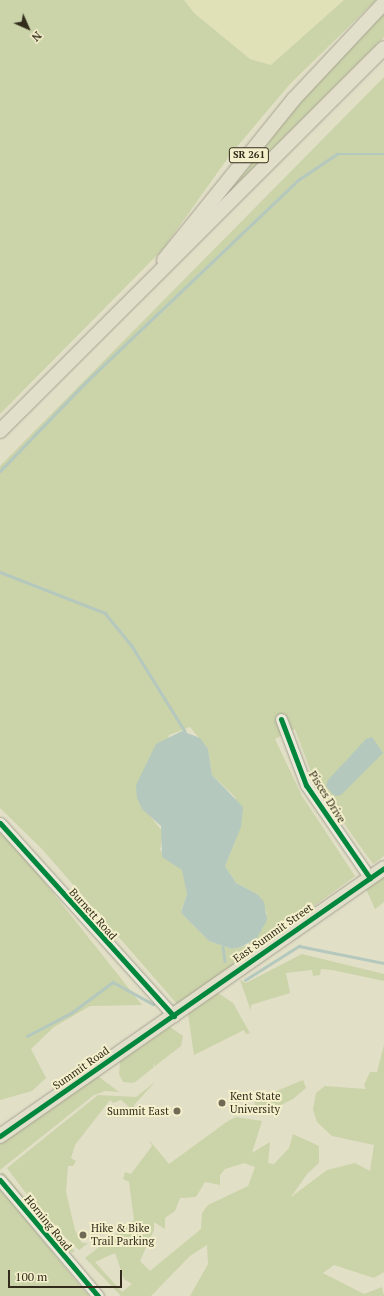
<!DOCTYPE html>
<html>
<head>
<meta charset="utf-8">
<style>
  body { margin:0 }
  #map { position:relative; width:384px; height:1296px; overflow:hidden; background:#e2dfc7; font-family:"PT Serif",serif }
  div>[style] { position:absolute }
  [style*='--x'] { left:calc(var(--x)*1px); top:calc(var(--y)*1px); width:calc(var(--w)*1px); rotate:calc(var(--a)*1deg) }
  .farmland>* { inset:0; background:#e1e1b7 }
  .green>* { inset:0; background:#cbd3a9 }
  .water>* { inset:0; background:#b4c8be }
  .stream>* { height:2.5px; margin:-1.25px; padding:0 1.25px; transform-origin:1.25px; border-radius:1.25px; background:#b4c8be }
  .roads { filter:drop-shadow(0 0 1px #a6a291) drop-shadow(0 0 1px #a6a291) }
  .minor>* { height:11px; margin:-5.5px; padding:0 5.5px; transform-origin:5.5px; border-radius:5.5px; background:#eae8d9 }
  .major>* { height:14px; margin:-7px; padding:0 7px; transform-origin:7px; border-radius:7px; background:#e1deca }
  .cycleway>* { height:5px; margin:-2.5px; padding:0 2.5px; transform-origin:2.5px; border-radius:2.5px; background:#00873e }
  .dots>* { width:11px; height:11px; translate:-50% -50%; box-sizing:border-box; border:2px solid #f4f0cc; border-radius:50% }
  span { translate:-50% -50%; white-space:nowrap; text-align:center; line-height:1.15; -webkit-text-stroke:4px #f4f0cc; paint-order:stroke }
  .shield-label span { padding:1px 3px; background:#f4f0cc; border:1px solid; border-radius:3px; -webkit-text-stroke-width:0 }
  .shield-label { font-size:10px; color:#332b1b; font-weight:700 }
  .street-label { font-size:11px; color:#332b1b }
  .poi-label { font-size:11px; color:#332b1b }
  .left { translate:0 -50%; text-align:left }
  .right { translate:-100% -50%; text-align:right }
  .north { position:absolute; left:8px; top:8px; width:40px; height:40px; -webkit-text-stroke:3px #f4f0cc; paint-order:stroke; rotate:135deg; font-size:11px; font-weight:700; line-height:16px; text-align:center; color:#332b1b }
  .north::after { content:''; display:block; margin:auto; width:14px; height:18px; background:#332b1b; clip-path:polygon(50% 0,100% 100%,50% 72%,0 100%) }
  .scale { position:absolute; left:8px; top:1270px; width:114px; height:18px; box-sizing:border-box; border:2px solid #332b1b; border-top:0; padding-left:5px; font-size:12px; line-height:14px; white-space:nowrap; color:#332b1b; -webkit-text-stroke:3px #f4f0cc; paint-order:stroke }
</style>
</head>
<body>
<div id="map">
  <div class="farmland">
    <i style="clip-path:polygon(184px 0,344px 0,271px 65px,250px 59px,194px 13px)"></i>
  </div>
  <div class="green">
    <i style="clip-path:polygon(0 0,184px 0,194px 13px,250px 59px,271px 65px,344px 0,376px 0,290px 84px,230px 155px,163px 249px,0 414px)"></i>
    <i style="clip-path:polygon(384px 12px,384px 37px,230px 191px,306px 95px)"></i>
    <i style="clip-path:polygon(evenodd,384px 77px,384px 856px,373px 864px,340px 818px,311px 772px,295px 729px,275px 739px,302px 796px,355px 876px,178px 1005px,42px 849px,0 808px,0 466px,384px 77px,190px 727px,208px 749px,212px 775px,235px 797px,241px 826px,225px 866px,236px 883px,257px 894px,267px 913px,248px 945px,241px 947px,232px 949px,209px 941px,184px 916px,181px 911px,187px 894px,185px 880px,182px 870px,160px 850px,163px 832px,150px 816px,169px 735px,190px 727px)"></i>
    <i style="clip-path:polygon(0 826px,142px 1005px,90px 1006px,54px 1027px,31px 1049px,46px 1078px,32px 1091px,0 1100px)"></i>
    <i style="clip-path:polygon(384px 877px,384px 902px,375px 909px,366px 889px)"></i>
    <i style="clip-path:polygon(302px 954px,384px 974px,384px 981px,332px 970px,321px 969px,320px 975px,313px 976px,312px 970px,286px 973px,290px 993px,251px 1005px,251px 1011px,240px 980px,246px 983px)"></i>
    <i style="clip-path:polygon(218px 993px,233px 1003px,250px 1033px,246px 1034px,244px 1030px,194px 1055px,188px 1014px)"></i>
    <i style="clip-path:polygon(170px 1027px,183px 1036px,181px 1046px,155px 1066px,153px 1064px,154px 1067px,134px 1083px,133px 1080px,133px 1083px,123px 1082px,119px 1074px,120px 1061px)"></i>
    <i style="clip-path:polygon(evenodd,384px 1045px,384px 1272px,374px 1278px,334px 1265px,323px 1273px,364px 1294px,382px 1287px,384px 1296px,190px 1296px,208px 1264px,207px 1245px,190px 1256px,151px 1296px,121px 1296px,85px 1258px,134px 1220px,129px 1182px,123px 1179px,125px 1172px,131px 1174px,152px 1146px,149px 1140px,169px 1164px,228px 1121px,236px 1117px,262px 1121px,252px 1153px,270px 1142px,268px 1163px,274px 1164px,289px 1148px,293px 1134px,319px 1146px,319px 1163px,307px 1174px,291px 1197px,327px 1170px,355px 1163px,370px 1171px,374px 1145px,332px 1136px,317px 1122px,313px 1110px,316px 1093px,325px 1086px,366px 1089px,364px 1085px,370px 1072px,377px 1072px,384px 1045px,244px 1163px,255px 1167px,248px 1186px,208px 1205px,202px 1213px,201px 1229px,150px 1271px,140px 1261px,154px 1230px,154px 1222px,165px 1229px,165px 1218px,175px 1211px,180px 1198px,196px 1197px,205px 1182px,220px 1185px,220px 1175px,225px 1169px,244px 1163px,384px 1045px,115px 1253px,124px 1279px,132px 1284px,122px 1292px,95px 1262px,115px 1253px)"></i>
    <i style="clip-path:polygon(98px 1076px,119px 1092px,105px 1091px,94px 1095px,0 1170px,0 1144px)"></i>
    <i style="clip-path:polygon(303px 1080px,306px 1088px,293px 1099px,265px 1113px,254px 1110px,255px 1100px)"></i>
    <i style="clip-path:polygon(155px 1082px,134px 1105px,135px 1112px,121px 1100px,113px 1103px,110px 1100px,75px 1145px,71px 1158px,76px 1161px,73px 1166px,68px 1166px,66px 1192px,75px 1230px,82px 1243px,88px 1243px,79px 1250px,43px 1216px,7px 1168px,98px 1095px,136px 1097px)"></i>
    <i style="clip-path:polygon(3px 1172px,42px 1219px,54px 1227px,75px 1252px,64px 1251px,0 1174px)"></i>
    <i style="clip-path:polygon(0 1188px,81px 1287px,89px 1296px,0 1296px)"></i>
  </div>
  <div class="water">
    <i style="clip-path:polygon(182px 731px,200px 738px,208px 749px,212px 775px,243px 807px,241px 827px,225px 866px,236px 883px,257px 894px,264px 902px,267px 920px,257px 938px,241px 947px,232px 949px,209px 941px,184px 916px,181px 912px,187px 894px,182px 870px,162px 857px,161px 826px,142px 809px,137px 798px,136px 785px,156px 744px)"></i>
    <i style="clip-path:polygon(372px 737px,383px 753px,341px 795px,334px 796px,326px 786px,328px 780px,366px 739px)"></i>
  </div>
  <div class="stream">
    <i style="--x:0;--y:471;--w:124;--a:-46"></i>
    <i style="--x:86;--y:382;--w:293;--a:-43.6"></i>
    <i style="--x:298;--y:180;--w:47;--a:-33.7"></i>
    <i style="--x:337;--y:154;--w:47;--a:0"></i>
    <i style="--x:0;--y:572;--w:113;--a:21.3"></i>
    <i style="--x:105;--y:613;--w:43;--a:50.7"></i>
    <i style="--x:132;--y:646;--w:100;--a:58.1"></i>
    <i style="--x:223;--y:947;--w:14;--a:82"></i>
    <i style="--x:245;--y:980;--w:64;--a:-32.2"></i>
    <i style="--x:299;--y:946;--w:87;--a:11.3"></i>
    <i style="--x:27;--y:1036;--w:50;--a:-27.6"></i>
    <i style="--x:71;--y:1013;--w:52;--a:-36.4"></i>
    <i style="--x:113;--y:982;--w:46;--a:28.8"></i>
  </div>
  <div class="roads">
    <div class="minor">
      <i style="--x:281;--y:719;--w:71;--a:69.3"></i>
      <i style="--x:306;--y:785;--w:113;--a:55.5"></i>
      <i style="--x:0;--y:823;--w:260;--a:48"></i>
      <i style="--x:0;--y:1180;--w:152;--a:49.8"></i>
    </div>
    <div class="major">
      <i style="--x:164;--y:260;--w:206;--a:-51.1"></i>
      <i style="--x:293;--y:100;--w:133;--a:-46.8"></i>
      <i style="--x:0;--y:431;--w:542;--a:-44.93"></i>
      <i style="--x:0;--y:1136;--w:468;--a:-34.9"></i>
    </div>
  </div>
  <div class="cycleway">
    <i style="--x:281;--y:719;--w:71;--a:69.3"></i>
    <i style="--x:306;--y:785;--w:113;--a:55.5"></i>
    <i style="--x:0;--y:823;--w:260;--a:48"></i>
    <i style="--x:0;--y:1136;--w:468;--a:-34.9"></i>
    <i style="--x:0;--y:1180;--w:152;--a:49.8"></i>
  </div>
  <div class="dots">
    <i style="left:222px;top:1103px;background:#706a57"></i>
    <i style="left:177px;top:1111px;background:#706a57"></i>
    <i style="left:83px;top:1235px;background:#706a57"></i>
  </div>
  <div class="shield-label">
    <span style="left:249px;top:155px">SR 261</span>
  </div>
  <div class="street-label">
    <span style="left:327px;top:797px;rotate:58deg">Pisces Drive</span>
    <span style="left:93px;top:914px;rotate:48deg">Burnett Road</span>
    <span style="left:273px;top:933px;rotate:-35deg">East Summit Street</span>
    <span style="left:81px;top:1068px;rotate:-35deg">Summit Road</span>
    <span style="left:48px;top:1223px;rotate:51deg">Horning Road</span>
  </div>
  <div class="poi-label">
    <span class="left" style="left:230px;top:1103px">Kent State<br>University</span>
    <span class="right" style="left:169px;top:1111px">Summit East</span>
    <span class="left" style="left:91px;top:1235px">Hike &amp; Bike<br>Trail Parking</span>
  </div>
  <div class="north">N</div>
  <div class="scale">100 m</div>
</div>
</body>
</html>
